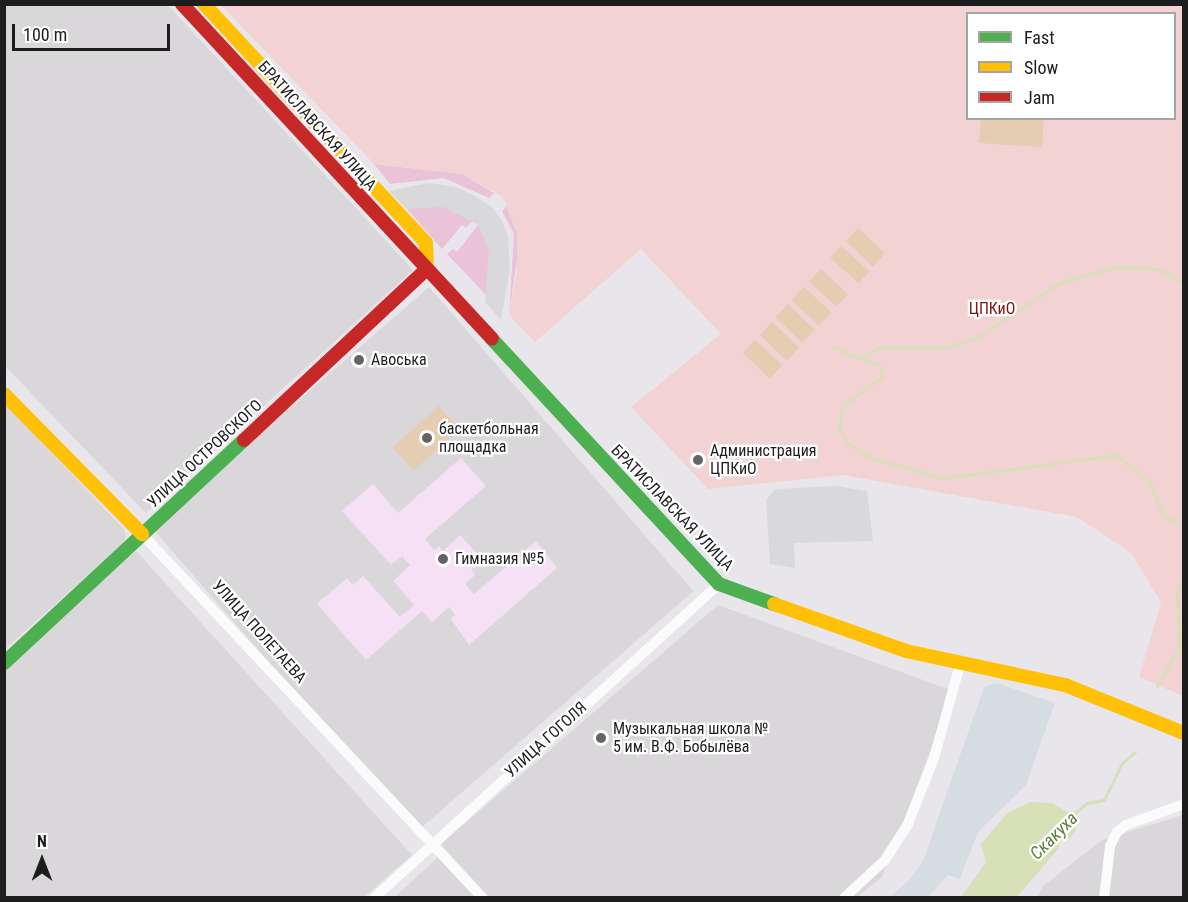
<!DOCTYPE html>
<html>
<head>
<meta charset="utf-8">
<style>
  body { margin:0 }
  #map { position:relative; width:1188px; height:902px; overflow:hidden; background:#e9e6eb; font-family:"Roboto Condensed",sans-serif }
  div>[style] { position:absolute }
  [style*='--x'] { left:calc(var(--x)*1px); top:calc(var(--y)*1px); width:calc(var(--w)*1px); rotate:calc(var(--a)*1deg) }
  .residential>* { inset:0; background:#d9d7da; transform-origin:0 0 }
  .industrial>* { inset:0; background:#d5dde1 }
  .education>* { inset:0; background:#f5e0f6 }
  .grass>* { inset:0; background:#eac3d8 }
  .park>* { inset:0; background:#f2d2d2 }
  .pitch>* { inset:0; background:#e4cdb0; transform-origin:0 0 }
  .parking>* { inset:0; background:#d9d8da }
  .water>* { inset:0; background:#d8e0b8 }
  .stream>* { height:3px; margin:-1.5px; padding:0 1.5px; transform-origin:1.5px; border-radius:1.5px; background:#d8e0b8 }
  .street>* { height:10px; margin:-5px; padding:0 5px; transform-origin:5px; border-radius:5px; background:#fcfbfc }
  .fast>* { height:14px; margin:-7px; padding:0 7px; transform-origin:7px; border-radius:7px; background:#4caf50 }
  .slow>* { height:14px; margin:-7px; padding:0 7px; transform-origin:7px; border-radius:7px; background:#ffc107 }
  .jam>* { height:14px; margin:-7px; padding:0 7px; transform-origin:7px; border-radius:7px; background:#c62828 }
  .dots>* { width:16px; height:16px; translate:-50% -50%; box-sizing:border-box; border:3px solid #fff; border-radius:50% }
  span { translate:-50% -50%; white-space:nowrap; text-align:center; line-height:1.15; -webkit-text-stroke:4.5px #fff; paint-order:stroke }
  .street-label { font-size:16px; color:#1d1d1d }
  .park-label { font-size:16px; color:#7c120a }
  .poi-label { font-size:16px; color:#1d1d1d }
  .left { translate:0 -50%; text-align:left }
  .water-label { font-size:18px; color:#5c7e38; font-style:italic }
  .frame { position:absolute; inset:0; border:6px solid #1d1d1d; pointer-events:none }
  .legend { position:absolute; left:966px; top:12px; width:210px; height:108px; box-sizing:border-box; background:#fff; border:2px solid #a5a5a5; margin:0; padding:8px 10px; list-style:none; font-size:18px; color:#1d1d1d }
  .legend li { display:flex; align-items:center; gap:12px; height:30px }
  .legend b { width:30px; border:2px solid #a5a5a5 }
  .north { position:absolute; left:12px; top:830px; width:60px; height:60px; -webkit-text-stroke:4px #fff; paint-order:stroke; rotate:0deg; font-size:16px; font-weight:700; line-height:24px; text-align:center; color:#1d1d1d }
  .north::after { content:''; display:block; margin:auto; width:21px; height:27px; background:#1d1d1d; clip-path:polygon(50% 0,100% 100%,50% 72%,0 100%) }
  .scale { position:absolute; left:12px; top:24px; width:158px; height:27px; box-sizing:border-box; border:3px solid #1d1d1d; border-top:0; padding-left:8px; font-size:18px; line-height:21px; white-space:nowrap; color:#1d1d1d; -webkit-text-stroke:4px #fff; paint-order:stroke }
</style>
</head>
<body>
<div id="map">
  <div class="residential">
    <i style="clip-path:polygon(5px 4px,168px 5px,413px 270px,146px 513px,5px 366px)"></i>
    <i style="left:429px;top:287px;width:403px;height:367px;rotate:49deg"></i>
    <i style="clip-path:polygon(4px 403px,124px 529px,126px 537px,121px 545px,5px 649px)"></i>
    <i style="clip-path:polygon(136px 551px,412px 855px,364px 897px,5px 897px,4px 669px)"></i>
    <i style="clip-path:polygon(718px 605px,953px 691px,882px 877px,857px 897px,489px 897px,441px 844px)"></i>
    <i style="clip-path:polygon(1183px 815px,1183px 897px,1037px 898px,1043px 886px,1102px 840px)"></i>
    <i style="clip-path:polygon(438px 857px,475px 897px,394px 898px)"></i>
  </div>
  <div class="industrial">
    <i style="clip-path:polygon(997px 683px,1055px 703px,1026px 785px,978px 832px,960px 879px,948px 875px,928px 897px,890px 897px,909px 880px,923px 861px,984px 687px)"></i>
  </div>
  <div class="education">
    <i style="clip-path:polygon(461px 458px,486px 486px,425px 539px,434px 550px,439px 546px,443px 551px,460px 535px,482px 559px,471px 569px,475px 575px,465px 584px,474px 594px,536px 541px,557px 568px,469px 645px,451px 619px,455px 615px,449px 607px,432px 622px,422px 611px,366px 660px,317px 604px,347px 578px,353px 585px,363px 576px,400px 617px,414px 605px,393px 581px,410px 565px,402px 556px,391px 565px,342px 511px,373px 484px,398px 513px)"></i>
  </div>
  <div class="grass">
    <i style="clip-path:polygon(374px 164px,462px 174px,494px 193px,489px 198px,444px 178px,390px 184px)"></i>
    <i style="clip-path:polygon(419px 206px,444px 207px,473px 220px,466px 228px,462px 225px,442px 249px,407px 209px)"></i>
    <i style="clip-path:polygon(507px 206px,517px 234px,518px 253px,509px 315px,514px 234px,502px 211px)"></i>
    <i style="clip-path:polygon(478px 225px,489px 248px,487px 296px,447px 254px,453px 249px,457px 252px)"></i>
  </div>
  <div class="park">
    <i style="clip-path:polygon(evenodd,221px 5px,1183px 5px,1183px 696px,1139px 677px,1161px 602px,1131px 553px,1077px 517px,843px 475px,708px 489px,631px 407px,721px 334px,641px 249px,535px 342px,509px 315px,517px 271px,517px 234px,503px 197px,462px 174px,374px 164px,221px 5px,968px 14px,1174px 14px,1174px 118px,968px 118px,968px 14px)"></i>
  </div>
  <div class="pitch">
    <i style="clip-path:polygon(981px 119px,1044px 119px,1042px 147px,979px 143px)"></i>
    <i style="left:858px;top:228px;width:37px;height:18px;rotate:43deg"></i>
    <i style="left:841px;top:246px;width:38px;height:16px;rotate:42deg"></i>
    <i style="left:821px;top:269px;width:37px;height:17px;rotate:43deg"></i>
    <i style="left:804px;top:287px;width:37px;height:18px;rotate:43deg"></i>
    <i style="left:788px;top:304px;width:37px;height:18px;rotate:44deg"></i>
    <i style="left:772px;top:322px;width:37px;height:18px;rotate:43deg"></i>
    <i style="left:755px;top:340px;width:37px;height:18px;rotate:43deg"></i>
    <i style="left:439px;top:406px;width:31px;height:62px;rotate:48deg"></i>
  </div>
  <div class="parking">
    <i style="clip-path:polygon(428px 183px,456px 187px,475px 196px,492px 207px,502px 221px,508px 236px,510px 268px,501px 320px,485px 302px,489px 248px,478px 225px,444px 207px,407px 209px,389px 191px)"></i>
    <i style="clip-path:polygon(836px 486px,867px 491px,873px 541px,794px 543px,795px 568px,770px 564px,766px 500px,776px 489px)"></i>
  </div>
  <div class="water">
    <i style="clip-path:polygon(1031px 802px,1052px 803px,1072px 815px,1076px 830px,1069px 839px,1060px 841px,1059px 848px,1017px 897px,961px 897px,986px 862px,981px 844px,1007px 813px)"></i>
  </div>
  <div class="stream">
    <i style="--x:832;--y:347;--w:52;--a:21.6"></i>
    <i style="--x:880;--y:366;--w:10;--a:73"></i>
    <i style="--x:883;--y:376;--w:49;--a:144.1"></i>
    <i style="--x:843;--y:405;--w:24;--a:99"></i>
    <i style="--x:839;--y:429;--w:15;--a:58"></i>
    <i style="--x:847;--y:442;--w:28;--a:35"></i>
    <i style="--x:870;--y:458;--w:77;--a:15.1"></i>
    <i style="--x:944;--y:478;--w:174;--a:-7.6"></i>
    <i style="--x:1116;--y:455;--w:45;--a:39.6"></i>
    <i style="--x:1151;--y:484;--w:34;--a:69"></i>
    <i style="--x:1163;--y:516;--w:23;--a:23"></i>
    <i style="--x:861;--y:357;--w:22;--a:-27"></i>
    <i style="--x:881;--y:347;--w:68;--a:0"></i>
    <i style="--x:949;--y:347;--w:32;--a:-20"></i>
    <i style="--x:979;--y:336;--w:96;--a:-33.5"></i>
    <i style="--x:1059;--y:283;--w:58;--a:-15.9"></i>
    <i style="--x:1115;--y:267;--w:43;--a:2.7"></i>
    <i style="--x:1158;--y:269;--w:30;--a:28"></i>
    <i style="--x:1157;--y:686;--w:44;--a:-59.9"></i>
    <i style="--x:1179;--y:648;--w:57;--a:-92"></i>
    <i style="--x:1177;--y:591;--w:15;--a:-62"></i>
    <i style="--x:1069;--y:818;--w:23;--a:-40"></i>
    <i style="--x:1087;--y:803;--w:17;--a:-10"></i>
    <i style="--x:1104;--y:800;--w:41;--a:-64.1"></i>
    <i style="--x:1122;--y:763;--w:17;--a:-40"></i>
  </div>
  <div class="street">
    <i style="--x:142;--y:534;--w:499;--a:46.9"></i>
    <i style="--x:374;--y:898;--w:466;--a:-42.3"></i>
    <i style="--x:844;--y:898;--w:56;--a:-42.8"></i>
    <i style="--x:885;--y:860;--w:43;--a:-57.4"></i>
    <i style="--x:908;--y:824;--w:71;--a:-68.5"></i>
    <i style="--x:934;--y:758;--w:97;--a:-74.4"></i>
    <i style="--x:1104;--y:898;--w:52;--a:-83.4"></i>
    <i style="--x:1110;--y:846;--w:16;--a:-63"></i>
    <i style="--x:1117;--y:832;--w:11;--a:-38"></i>
    <i style="--x:1126;--y:825;--w:62;--a:-19.9"></i>
  </div>
  <div class="fast">
    <i style="--x:492;--y:339;--w:334;--a:47.2"></i>
    <i style="--x:719;--y:584;--w:59;--a:20"></i>
    <i style="--x:4;--y:663;--w:328;--a:-42.9"></i>
  </div>
  <div class="slow">
    <i style="--x:204;--y:4;--w:326;--a:47.1"></i>
    <i style="--x:426;--y:243;--w:26;--a:88"></i>
    <i style="--x:4;--y:394;--w:197;--a:45.4"></i>
    <i style="--x:774;--y:604;--w:140;--a:19.6"></i>
    <i style="--x:906;--y:651;--w:163;--a:12.1"></i>
    <i style="--x:1065;--y:685;--w:128;--a:22"></i>
  </div>
  <div class="jam">
    <i style="--x:182;--y:4;--w:456;--a:47.2"></i>
    <i style="--x:244;--y:440;--w:250;--a:-43.1"></i>
  </div>
  <div class="dots">
    <i style="left:359px;top:360px;background:#646365"></i>
    <i style="left:427px;top:438px;background:#646365"></i>
    <i style="left:698px;top:460px;background:#646365"></i>
    <i style="left:443px;top:559px;background:#646365"></i>
    <i style="left:601px;top:738px;background:#646365"></i>
  </div>
  <div class="street-label">
    <span style="left:317px;top:126px;rotate:48deg">БРАТИСЛАВСКАЯ УЛИЦА</span>
    <span style="left:205px;top:454px;rotate:-43deg">УЛИЦА ОСТРОВСКОГО</span>
    <span style="left:672px;top:508px;rotate:46deg">БРАТИСЛАВСКАЯ УЛИЦА</span>
    <span style="left:259px;top:632px;rotate:48deg">УЛИЦА ПОЛЕТАЕВА</span>
    <span style="left:546px;top:740px;rotate:-42deg">УЛИЦА ГОГОЛЯ</span>
  </div>
  <div class="park-label">
    <span style="left:992px;top:309px">ЦПКиО</span>
  </div>
  <div class="poi-label">
    <span class="left" style="left:371px;top:360px">Авоська</span>
    <span class="left" style="left:439px;top:438px">баскетбольная<br>площадка</span>
    <span class="left" style="left:710px;top:460px">Администрация<br>ЦПКиО</span>
    <span class="left" style="left:455px;top:559px">Гимназия №5</span>
    <span class="left" style="left:613px;top:738px">Музыкальная школа №<br>5 им. В.Ф. Бобылёва</span>
  </div>
  <div class="water-label">
    <span style="left:1054px;top:836px;rotate:-45deg">Скакуха</span>
  </div>
  <div class="frame"></div>
  <ul class="legend">
  <li><b style="height:8px;background:#4caf50"></b>Fast</li>
  <li><b style="height:8px;background:#ffc107"></b>Slow</li>
  <li><b style="height:8px;background:#c62828"></b>Jam</li>
  </ul>
  <div class="north">N</div>
  <div class="scale">100 m</div>
</div>
</body>
</html>
